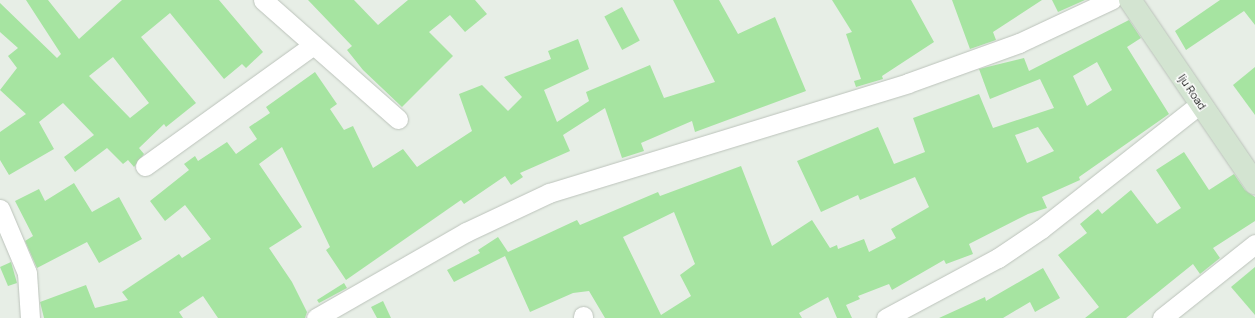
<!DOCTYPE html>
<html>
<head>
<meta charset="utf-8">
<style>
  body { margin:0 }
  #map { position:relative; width:1255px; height:318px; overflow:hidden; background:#e7eee6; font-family:Manrope,sans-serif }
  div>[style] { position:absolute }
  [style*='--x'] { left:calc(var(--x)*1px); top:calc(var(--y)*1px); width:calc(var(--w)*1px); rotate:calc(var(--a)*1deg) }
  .building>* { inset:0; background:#a6e4a1; transform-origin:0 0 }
  .roads { filter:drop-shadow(0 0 1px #bcc3bb) drop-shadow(0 0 1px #bcc3bb) }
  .street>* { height:19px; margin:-9.5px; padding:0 9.5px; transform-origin:9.5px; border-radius:9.5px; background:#fff }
  .secondary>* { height:22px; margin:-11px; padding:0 11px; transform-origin:11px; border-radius:11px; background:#d3e4d1 }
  span { translate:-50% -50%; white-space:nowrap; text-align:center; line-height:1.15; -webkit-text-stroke:3px #fff; paint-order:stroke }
  .street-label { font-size:11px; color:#0c0f0c }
</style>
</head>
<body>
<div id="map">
  <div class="building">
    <i style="clip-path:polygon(evenodd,26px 0,48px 0,79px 39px,122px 0,219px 0,263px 52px,246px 68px,242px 64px,224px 79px,170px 13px,141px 37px,196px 103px,166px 127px,164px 124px,139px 148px,144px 154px,134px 167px,128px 160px,123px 164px,107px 148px,75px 172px,64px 157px,94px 135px,63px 103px,39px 122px,54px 149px,9px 175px,0 160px,0 132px,26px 114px,0 90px,17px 68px,8px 56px,18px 48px,0 32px,0 3px,57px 58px,61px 54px,26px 0,113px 57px,149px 103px,130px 118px,89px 76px,113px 57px)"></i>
    <i style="clip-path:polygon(308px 0,354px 0,378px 25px,408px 0,475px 0,487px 14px,465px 32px,450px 15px,429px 32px,453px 56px,402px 107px,363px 70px,347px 50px,352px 46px)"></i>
    <i style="clip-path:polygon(673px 0,719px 0,738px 34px,775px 17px,806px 91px,695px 132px,692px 121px,641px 143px,644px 151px,622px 158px,605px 108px,563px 135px,570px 151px,520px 173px,523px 177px,511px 185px,505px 176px,464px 204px,461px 200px,346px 280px,326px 250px,330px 247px,282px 147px,259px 164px,302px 227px,269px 248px,292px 282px,307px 312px,305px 318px,218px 318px,203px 296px,179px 312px,183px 318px,44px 318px,40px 302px,86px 285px,95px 308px,128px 300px,122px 292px,179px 254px,182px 258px,211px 239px,185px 205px,165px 221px,150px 201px,189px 170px,184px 164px,195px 156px,198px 161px,227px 142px,236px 154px,257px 139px,249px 127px,270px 113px,266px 107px,315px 72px,337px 104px,330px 109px,344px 130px,353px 126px,373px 168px,403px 149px,417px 167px,472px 131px,459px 94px,482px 85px,508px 111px,522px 97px,504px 77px,551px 59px,548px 51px,578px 39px,589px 69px,544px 90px,557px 122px,589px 101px,586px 92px,650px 65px,664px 98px,715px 82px)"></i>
    <i style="clip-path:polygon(832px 0,911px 0,934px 42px,882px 76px,883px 79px,856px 87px,854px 81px,861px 79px,846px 34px,852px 32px)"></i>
    <i style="clip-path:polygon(952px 0,1042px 0,993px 32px,996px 40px,970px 49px)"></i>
    <i style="clip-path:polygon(1052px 0,1085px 0,1058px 12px)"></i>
    <i style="clip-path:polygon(1220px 0,1255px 0,1255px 25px,1244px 11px,1186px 50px,1175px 31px)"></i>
    <i style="left:622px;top:7px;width:38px;height:20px;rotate:62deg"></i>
    <i style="clip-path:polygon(evenodd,1129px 20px,1141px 38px,1127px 47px,1169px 114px,1079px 177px,1080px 180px,1042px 197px,1047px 208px,1028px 214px,969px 244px,973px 254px,946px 264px,944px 260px,892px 290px,889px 284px,858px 296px,860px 299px,846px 305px,852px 318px,837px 318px,828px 297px,799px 313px,802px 318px,605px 318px,589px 291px,573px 293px,530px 312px,505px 256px,454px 282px,447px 270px,480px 253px,478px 250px,498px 237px,508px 252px,577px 220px,580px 225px,658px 192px,660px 196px,741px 166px,772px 246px,812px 220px,830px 248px,837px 245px,838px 249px,864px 239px,869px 252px,896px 238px,891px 229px,929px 207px,915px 177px,860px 200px,858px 195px,821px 212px,797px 161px,878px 127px,894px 164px,925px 152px,913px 118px,979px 94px,993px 128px,1054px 108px,1040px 79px,990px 99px,979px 69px,1024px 58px,1029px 71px,1129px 20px,1097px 62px,1112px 90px,1087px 106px,1073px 76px,1097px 62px,1129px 20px,1038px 127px,1054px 151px,1027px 163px,1015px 135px,1038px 127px,1129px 20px,674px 212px,695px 264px,680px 275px,691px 296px,661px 315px,623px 237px,674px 212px)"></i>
    <i style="clip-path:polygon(1255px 67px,1255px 115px,1233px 85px)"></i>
    <i style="clip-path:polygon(1184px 152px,1209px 190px,1234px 174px,1245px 190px,1255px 197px,1255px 221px,1213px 248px,1220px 258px,1200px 274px,1193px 264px,1126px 318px,1085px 318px,1099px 307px,1058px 255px,1087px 233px,1080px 224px,1098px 209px,1102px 214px,1131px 190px,1157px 224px,1181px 208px,1156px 170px)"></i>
    <i style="clip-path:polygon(74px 183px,92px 212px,119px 197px,142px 239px,99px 263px,87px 242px,37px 268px,25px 241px,33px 236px,15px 201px,39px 189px,45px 201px)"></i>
    <i style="clip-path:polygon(11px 262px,17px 283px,8px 286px,0 267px)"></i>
    <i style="clip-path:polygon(1255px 267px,1255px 315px,1231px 287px)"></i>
    <i style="clip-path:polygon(1043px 268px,1060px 298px,1035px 312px,1030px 302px,1003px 318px,939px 318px,985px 297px,986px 301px)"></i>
    <i style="clip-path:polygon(344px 283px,347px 288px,319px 303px,317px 300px)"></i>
    <i style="clip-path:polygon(383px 301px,391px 318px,377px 318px,371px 307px)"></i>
  </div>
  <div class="roads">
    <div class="street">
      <i style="--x:263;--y:0;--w:180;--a:41.4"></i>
      <i style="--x:145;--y:166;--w:206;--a:-35.7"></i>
      <i style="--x:0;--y:209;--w:69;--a:67.1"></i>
      <i style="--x:27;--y:273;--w:45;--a:86.2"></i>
      <i style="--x:583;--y:316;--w:2;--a:90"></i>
      <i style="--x:316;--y:318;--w:173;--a:-29.8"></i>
      <i style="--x:466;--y:232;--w:92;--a:-25.2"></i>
      <i style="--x:549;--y:193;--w:375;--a:-17"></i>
      <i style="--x:908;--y:83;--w:118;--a:-19.8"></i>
      <i style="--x:1019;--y:43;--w:102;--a:-25.1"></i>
      <i style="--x:886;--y:318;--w:127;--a:-28.2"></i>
      <i style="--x:998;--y:258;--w:52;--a:-34"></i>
      <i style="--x:1041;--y:229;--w:202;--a:-38.2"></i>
      <i style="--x:1162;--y:318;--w:119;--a:-38.5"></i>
    </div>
    <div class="secondary">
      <i style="--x:1130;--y:0;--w:222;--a:55.7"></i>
    </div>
  </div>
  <div class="street-label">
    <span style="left:1192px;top:92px;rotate:56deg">Iju Road</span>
  </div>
</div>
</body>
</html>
